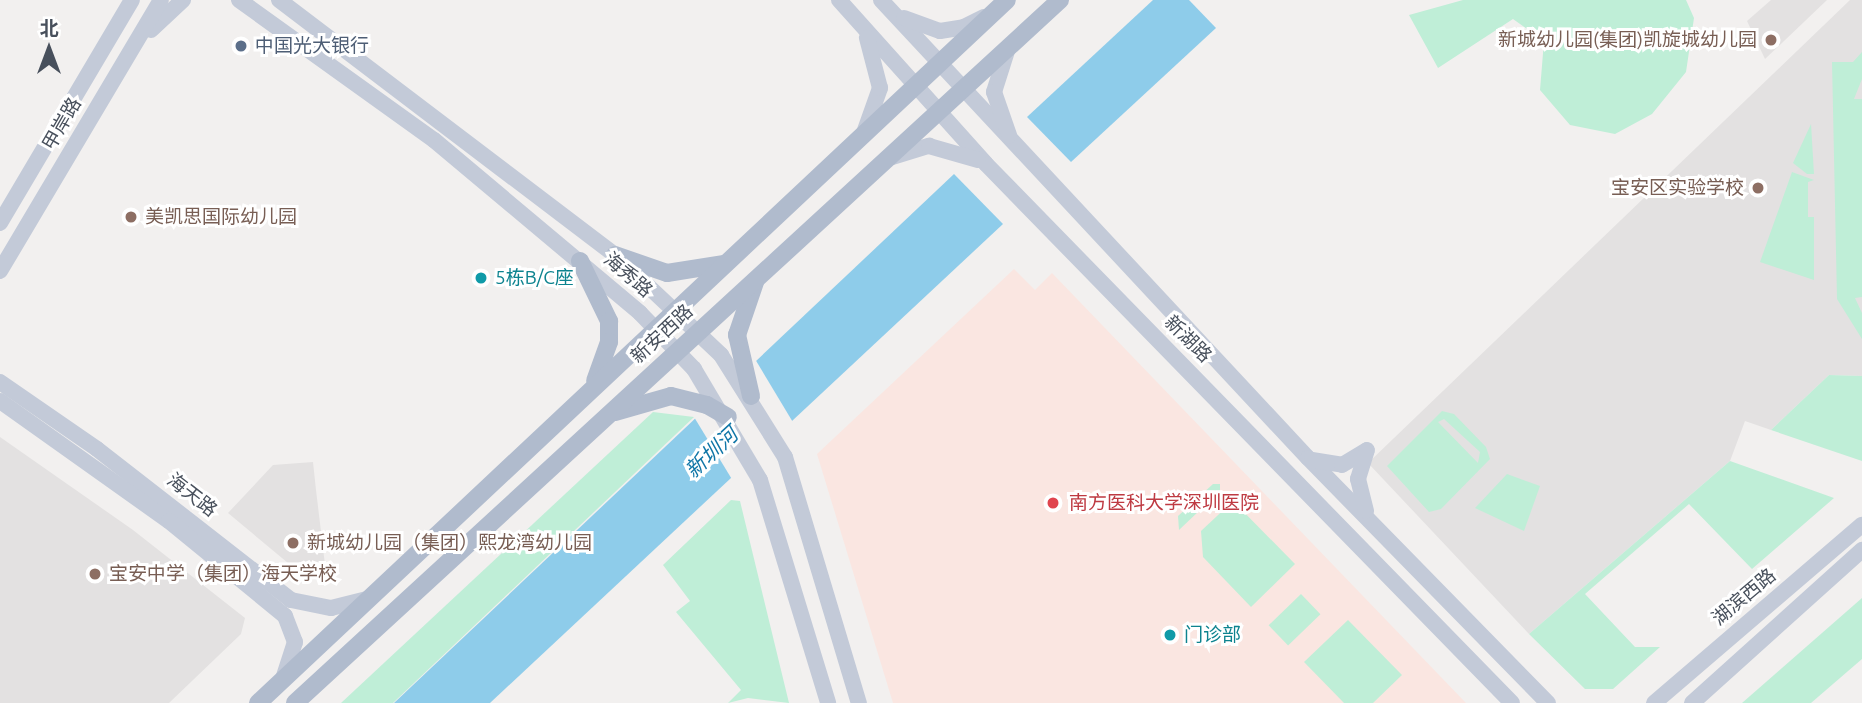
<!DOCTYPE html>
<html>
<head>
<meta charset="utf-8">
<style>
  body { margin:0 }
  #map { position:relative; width:1862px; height:703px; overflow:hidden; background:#f2f0ef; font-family:Ubuntu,"Noto Sans SC",sans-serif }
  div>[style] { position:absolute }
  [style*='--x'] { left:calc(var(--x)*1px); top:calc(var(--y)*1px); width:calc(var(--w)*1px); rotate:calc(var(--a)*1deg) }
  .education>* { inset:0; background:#e3e1e1 }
  .medical>* { inset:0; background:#fae6e1 }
  .green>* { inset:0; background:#bfeed7; transform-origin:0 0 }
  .water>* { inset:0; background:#8eccea }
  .pier>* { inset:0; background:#f2f0ef }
  .secondary>* { height:16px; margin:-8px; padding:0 8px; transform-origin:8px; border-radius:8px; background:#c3cad8 }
  .primary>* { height:18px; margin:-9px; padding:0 9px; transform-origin:9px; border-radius:9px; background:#b0bbcd }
  .dots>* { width:19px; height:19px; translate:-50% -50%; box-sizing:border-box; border:4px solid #fff; border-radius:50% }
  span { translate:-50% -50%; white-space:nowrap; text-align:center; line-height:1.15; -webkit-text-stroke:6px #fff; paint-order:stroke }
  .education-label { font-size:19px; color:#785e54 }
  .right { translate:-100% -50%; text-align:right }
  .left { translate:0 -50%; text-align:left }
  .service-label { font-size:19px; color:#4e5e75 }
  .street-label { font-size:19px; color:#48505c }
  .culture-label { font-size:19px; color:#0d838f }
  .health-label { font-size:19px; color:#be3a42 }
  .water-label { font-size:21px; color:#1076a7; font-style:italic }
  .north { position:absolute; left:14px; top:14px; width:70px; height:70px; -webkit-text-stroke:5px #fff; paint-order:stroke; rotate:0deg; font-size:19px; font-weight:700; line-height:28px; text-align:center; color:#48505c }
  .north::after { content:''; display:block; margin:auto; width:24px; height:32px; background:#48505c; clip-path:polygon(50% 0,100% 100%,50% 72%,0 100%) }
</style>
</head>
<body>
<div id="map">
  <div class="education">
    <i style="clip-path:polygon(1771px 0,1827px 0,1765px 59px,1747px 21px)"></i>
    <i style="clip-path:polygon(1850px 0,1862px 0,1862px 376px,1829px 375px,1771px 430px,1745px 421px,1730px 461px,1529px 634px,1368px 463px)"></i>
    <i style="clip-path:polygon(0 437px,133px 530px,245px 618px,241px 634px,169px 703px,0 703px)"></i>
    <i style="clip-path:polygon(313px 462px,316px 490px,326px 573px,300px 573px,228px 513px,273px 465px)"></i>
  </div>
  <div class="medical">
    <i style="clip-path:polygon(1014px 269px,1035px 290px,1052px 273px,1466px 703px,893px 703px,817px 454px)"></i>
  </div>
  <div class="green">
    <i style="clip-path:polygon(1463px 0,1686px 0,1694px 18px,1686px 72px,1652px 114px,1615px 134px,1570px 125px,1540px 90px,1544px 41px,1513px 19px,1438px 68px,1409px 15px)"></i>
    <i style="clip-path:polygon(1862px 52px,1862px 79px,1854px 99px,1862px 99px,1862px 297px,1855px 298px,1862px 313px,1862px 339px,1837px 299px,1832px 62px,1853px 62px)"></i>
    <i style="clip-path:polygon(1811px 124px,1814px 174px,1807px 174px,1793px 163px)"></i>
    <i style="clip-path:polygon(1792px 172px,1814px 180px,1808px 182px,1808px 217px,1814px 217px,1814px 280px,1760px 262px)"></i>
    <i style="clip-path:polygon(1829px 375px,1862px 376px,1862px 461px,1771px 430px)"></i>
    <i style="clip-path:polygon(evenodd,1442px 411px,1454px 414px,1486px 447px,1490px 459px,1441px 509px,1429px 512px,1387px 466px,1442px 411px,1444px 419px,1480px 452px,1478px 463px,1438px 422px,1444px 419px)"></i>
    <i style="clip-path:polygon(653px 412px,694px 417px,393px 703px,341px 703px)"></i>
    <i style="clip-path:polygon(1730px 461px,1834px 498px,1752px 569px,1689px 504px,1585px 594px,1635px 647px,1660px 647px,1613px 689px,1585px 689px,1529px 634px)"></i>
    <i style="clip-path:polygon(1507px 474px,1540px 486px,1524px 531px,1475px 508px)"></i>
    <i style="clip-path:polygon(1213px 484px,1220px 484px,1220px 491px,1179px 530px,1178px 516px)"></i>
    <i style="clip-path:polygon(731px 500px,740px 501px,789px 703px,748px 698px,728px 703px,741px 690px,676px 612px,690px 601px,663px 565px)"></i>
    <i style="clip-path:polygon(1233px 501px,1295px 564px,1251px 607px,1203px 557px,1201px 531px)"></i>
    <i style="left:1301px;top:594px;width:28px;height:45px;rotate:46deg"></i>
    <i style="clip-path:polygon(1862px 598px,1862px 659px,1811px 703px,1742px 703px)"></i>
    <i style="clip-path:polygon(1348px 620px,1402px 675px,1373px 703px,1344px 703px,1304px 662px)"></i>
  </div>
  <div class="water">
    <i style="clip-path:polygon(1153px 0,1189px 0,1216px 28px,1071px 162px,1027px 117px)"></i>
    <i style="clip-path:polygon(954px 174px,1003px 224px,490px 703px,394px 703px)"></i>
  </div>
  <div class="pier">
    <i style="clip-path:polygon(755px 359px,794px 424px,733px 481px,694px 417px)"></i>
  </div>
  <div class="secondary">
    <i style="--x:239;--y:0;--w:240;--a:35.7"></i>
    <i style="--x:434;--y:140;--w:269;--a:40"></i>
    <i style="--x:640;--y:313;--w:78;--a:46"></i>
    <i style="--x:694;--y:369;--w:129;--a:59.3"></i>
    <i style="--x:760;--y:480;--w:233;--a:73"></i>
    <i style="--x:279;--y:0;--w:422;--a:37.2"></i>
    <i style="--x:615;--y:255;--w:146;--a:43.3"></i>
    <i style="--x:721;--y:355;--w:120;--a:57.9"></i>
    <i style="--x:785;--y:457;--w:257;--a:73.3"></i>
    <i style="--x:839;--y:0;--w:220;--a:48.1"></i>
    <i style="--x:986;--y:164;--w:753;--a:45.7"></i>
    <i style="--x:881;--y:0;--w:626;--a:47.01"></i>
    <i style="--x:1308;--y:458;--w:343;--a:45.6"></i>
    <i style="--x:904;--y:18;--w:38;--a:20"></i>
    <i style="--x:940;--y:31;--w:24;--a:-9"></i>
    <i style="--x:964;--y:27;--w:22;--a:-27"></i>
    <i style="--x:151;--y:30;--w:44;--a:-43.2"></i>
    <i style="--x:1007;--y:51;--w:43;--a:107.6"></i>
    <i style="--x:994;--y:92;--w:46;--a:70.8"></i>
    <i style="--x:864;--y:133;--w:48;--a:-70.4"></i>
    <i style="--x:880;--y:88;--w:52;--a:-104.6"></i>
    <i style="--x:892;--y:157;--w:39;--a:-17"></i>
    <i style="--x:929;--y:146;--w:51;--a:15.9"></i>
    <i style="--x:0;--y:223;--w:259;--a:-59.4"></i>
    <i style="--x:0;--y:271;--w:315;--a:-59.3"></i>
    <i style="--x:0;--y:382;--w:118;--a:34.6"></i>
    <i style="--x:97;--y:449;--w:246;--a:37.9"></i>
    <i style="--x:291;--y:600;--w:41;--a:11.3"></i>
    <i style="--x:331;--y:608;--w:38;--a:-14"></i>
    <i style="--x:0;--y:401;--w:207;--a:35.4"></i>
    <i style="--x:169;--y:521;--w:150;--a:39.3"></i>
    <i style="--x:285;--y:616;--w:28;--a:69"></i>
    <i style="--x:295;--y:642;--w:38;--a:108"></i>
    <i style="--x:1312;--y:460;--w:30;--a:9"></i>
    <i style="--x:1342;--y:465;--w:29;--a:-31"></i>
    <i style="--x:1366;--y:511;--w:33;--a:-104"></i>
    <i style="--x:1358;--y:479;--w:30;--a:-73"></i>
    <i style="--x:1654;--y:703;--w:274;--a:-40.6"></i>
    <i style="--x:1692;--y:703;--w:229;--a:-42"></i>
  </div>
  <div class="primary">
    <i style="--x:615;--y:255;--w:55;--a:19.1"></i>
    <i style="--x:667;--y:273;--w:58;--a:-9"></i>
    <i style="--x:580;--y:261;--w:67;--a:64.2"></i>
    <i style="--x:609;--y:321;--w:21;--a:90"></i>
    <i style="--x:609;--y:342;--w:41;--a:109.7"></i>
    <i style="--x:751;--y:396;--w:63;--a:-102.9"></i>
    <i style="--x:737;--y:335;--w:56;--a:-71.2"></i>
    <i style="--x:615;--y:412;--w:58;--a:-15.9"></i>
    <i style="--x:671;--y:396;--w:37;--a:14"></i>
    <i style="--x:707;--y:405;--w:24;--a:30"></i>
    <i style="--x:258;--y:703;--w:1027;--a:-43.19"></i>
    <i style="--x:295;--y:703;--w:1039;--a:-42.58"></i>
  </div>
  <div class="dots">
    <i style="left:1771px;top:40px;background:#8d6e63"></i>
    <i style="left:241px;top:46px;background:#5c6f8a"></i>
    <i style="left:1758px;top:188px;background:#8d6e63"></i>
    <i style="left:131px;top:217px;background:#8d6e63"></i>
    <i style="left:481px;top:278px;background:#0f9aa8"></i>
    <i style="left:1053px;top:503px;background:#e0444e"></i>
    <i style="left:293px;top:543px;background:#8d6e63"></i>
    <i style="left:95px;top:574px;background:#8d6e63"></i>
    <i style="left:1170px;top:635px;background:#0f9aa8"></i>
  </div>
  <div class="education-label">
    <span class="right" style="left:1757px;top:40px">新城幼儿园(集团)凯旋城幼儿园</span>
    <span class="right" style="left:1744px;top:188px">宝安区实验学校</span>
    <span class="left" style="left:145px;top:217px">美凯思国际幼儿园</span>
    <span class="left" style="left:307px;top:543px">新城幼儿园（集团）熙龙湾幼儿园</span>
    <span class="left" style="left:109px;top:574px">宝安中学（集团）海天学校</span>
  </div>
  <div class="service-label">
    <span class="left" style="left:255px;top:46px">中国光大银行</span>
  </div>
  <div class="street-label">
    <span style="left:62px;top:124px;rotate:-60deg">甲岸路</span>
    <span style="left:628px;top:275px;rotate:41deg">海秀路</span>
    <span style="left:662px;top:334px;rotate:-43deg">新安西路</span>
    <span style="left:1188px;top:339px;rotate:45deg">新湖路</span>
    <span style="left:192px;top:495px;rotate:38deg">海天路</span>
    <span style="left:1744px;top:597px;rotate:-40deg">湖滨西路</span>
  </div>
  <div class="culture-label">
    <span class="left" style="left:495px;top:278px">5栋B/C座</span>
    <span class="left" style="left:1184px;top:635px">门诊部</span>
  </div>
  <div class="health-label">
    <span class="left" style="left:1069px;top:503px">南方医科大学深圳医院</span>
  </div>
  <div class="water-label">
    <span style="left:711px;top:452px;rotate:-43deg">新圳河</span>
  </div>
  <div class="north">北</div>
</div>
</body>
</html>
